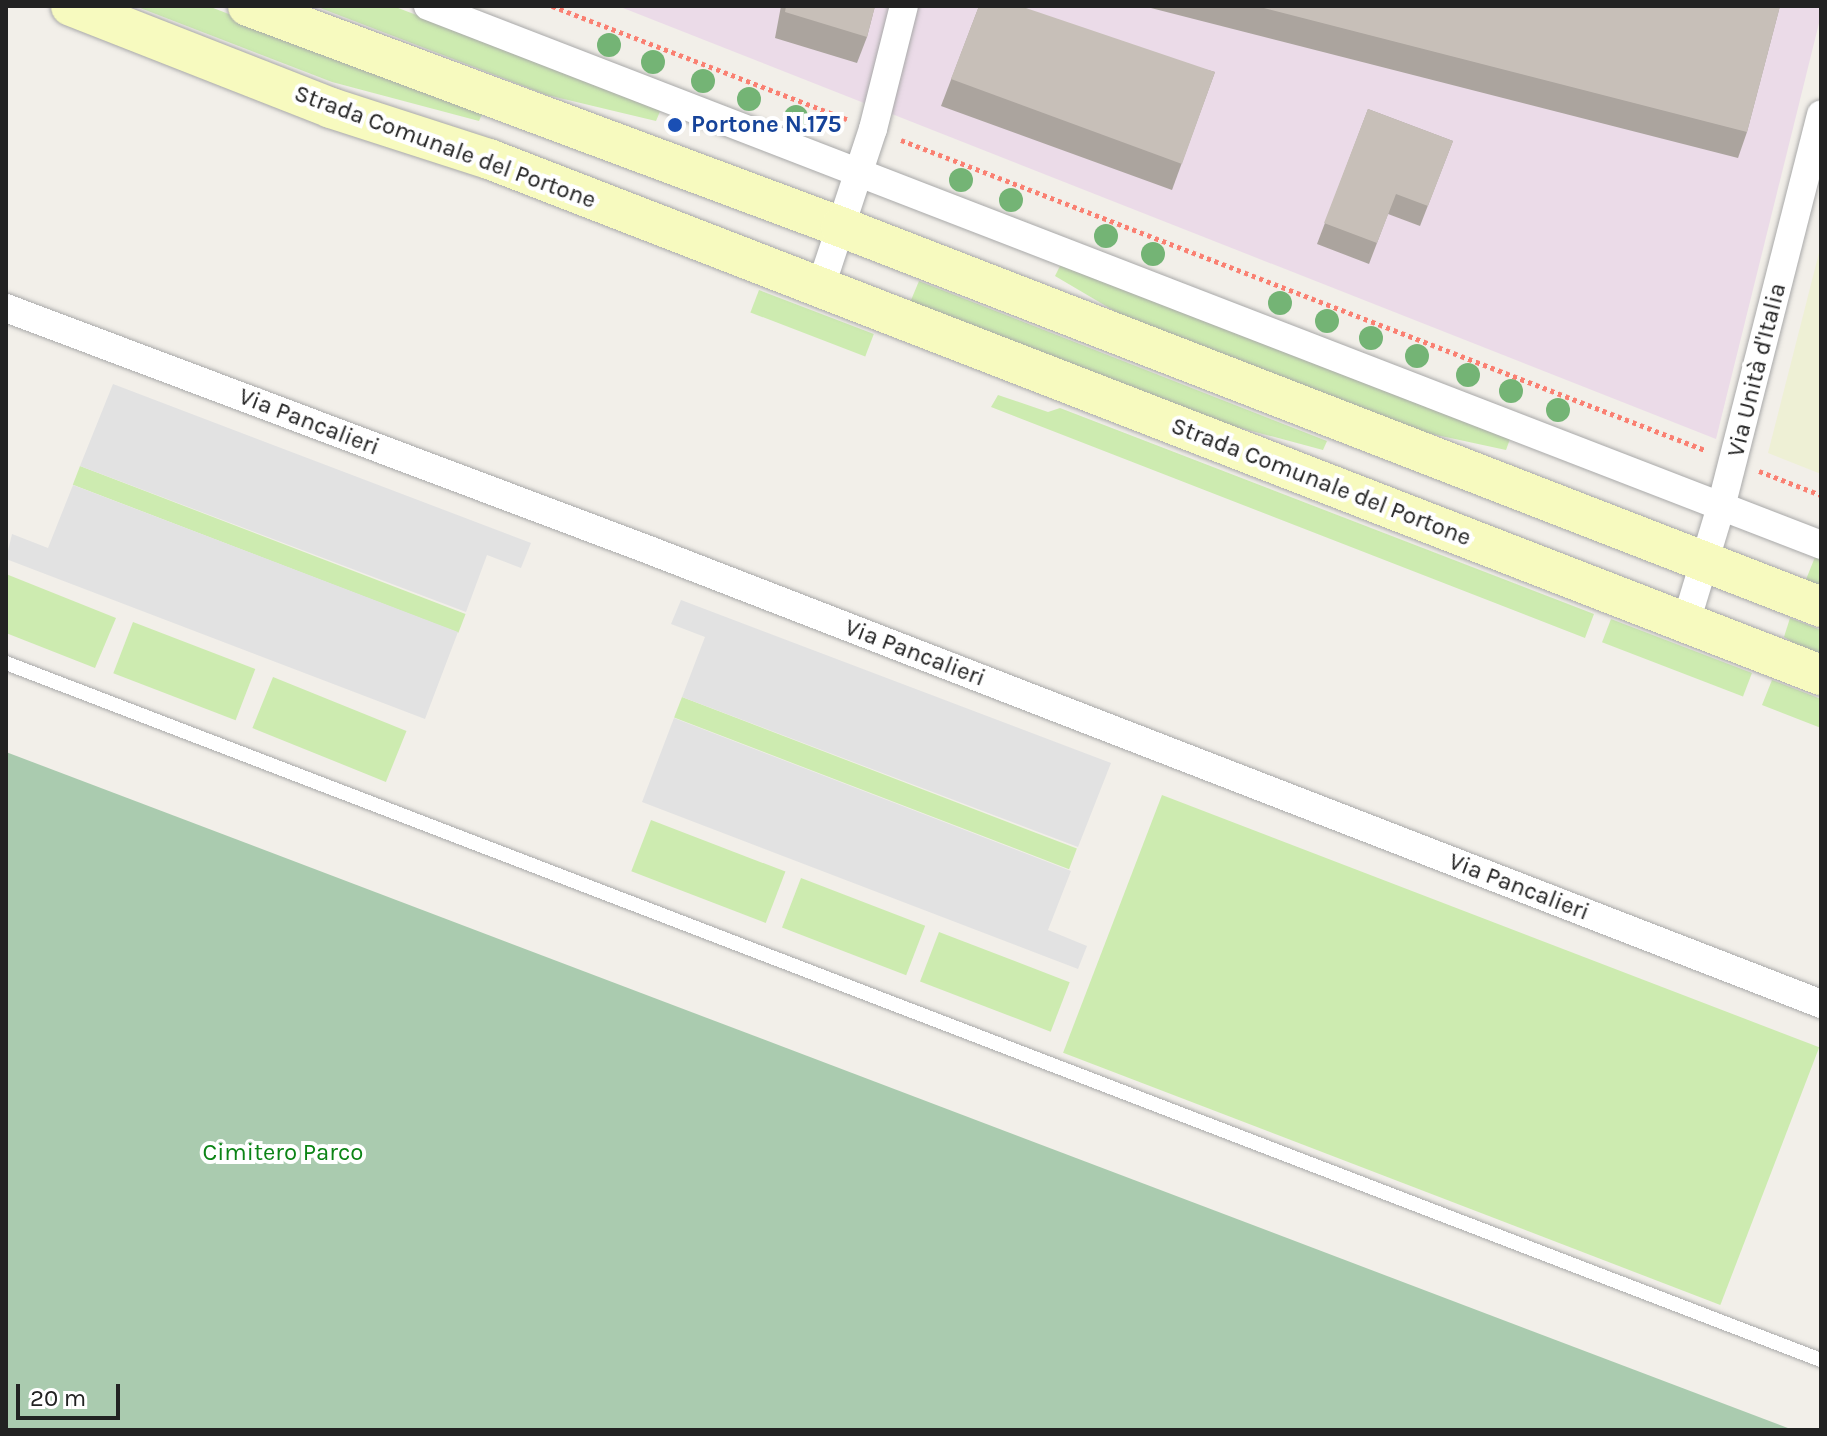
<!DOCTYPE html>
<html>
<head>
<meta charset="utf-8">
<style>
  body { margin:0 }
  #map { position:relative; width:1827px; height:1436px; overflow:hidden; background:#f2efe9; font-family:Karla,sans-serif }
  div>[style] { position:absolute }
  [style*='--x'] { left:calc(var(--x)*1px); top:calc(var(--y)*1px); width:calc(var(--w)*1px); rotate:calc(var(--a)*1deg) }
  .industrial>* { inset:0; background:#ebdbe8 }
  .farmland>* { inset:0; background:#eef0d5 }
  .grass>* { inset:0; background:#cdebb0; transform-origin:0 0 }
  .cemetery>* { inset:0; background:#aacbaf }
  .parking>* { inset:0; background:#e2e2e2 }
  .path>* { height:5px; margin-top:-2.5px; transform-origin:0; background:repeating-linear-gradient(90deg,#fa8072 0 4px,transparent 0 8px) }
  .roads { filter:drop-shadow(0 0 2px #a9a9a9) drop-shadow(0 0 2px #a9a9a9) }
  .lane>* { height:14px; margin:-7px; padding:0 7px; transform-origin:7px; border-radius:7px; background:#fff }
  .street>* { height:28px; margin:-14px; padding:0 14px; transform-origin:14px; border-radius:14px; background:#fff }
  .secondary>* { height:40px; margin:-20px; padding:0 20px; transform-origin:20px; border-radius:20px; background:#f7fabf }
  .trees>* { width:24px; height:24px; margin:-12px; border-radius:50%; background:#74b475 }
  .wall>* { inset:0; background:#aba49e }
  .building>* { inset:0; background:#c7bfb8 }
  .dots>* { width:22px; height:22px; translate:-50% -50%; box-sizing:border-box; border:4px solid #fff; border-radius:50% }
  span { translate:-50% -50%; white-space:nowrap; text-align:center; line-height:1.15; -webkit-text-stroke:8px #fff; paint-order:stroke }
  .transit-label { font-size:24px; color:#164399; font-weight:700 }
  .left { translate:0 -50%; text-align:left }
  .street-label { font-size:24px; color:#222 }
  .park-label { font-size:24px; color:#0c8416 }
  .frame { position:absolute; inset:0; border:8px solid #222; pointer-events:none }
  .scale { position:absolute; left:16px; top:1384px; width:104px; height:36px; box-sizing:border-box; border:4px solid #222; border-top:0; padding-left:10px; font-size:24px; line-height:28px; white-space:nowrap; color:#222; -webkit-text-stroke:6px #fff; paint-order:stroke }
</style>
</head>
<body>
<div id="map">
  <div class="industrial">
    <i style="clip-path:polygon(618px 6px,1821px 6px,1821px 15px,1716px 439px)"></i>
  </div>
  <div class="farmland">
    <i style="clip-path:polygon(1821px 245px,1821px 474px,1768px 453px)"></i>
  </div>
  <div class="grass">
    <i style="clip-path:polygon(135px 6px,208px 6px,483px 112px,479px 121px,332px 82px)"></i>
    <i style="clip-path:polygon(315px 6px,393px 6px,661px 109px,656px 121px,547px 95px)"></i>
    <i style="clip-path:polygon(1061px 264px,1510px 439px,1506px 450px,1404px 428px,1145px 329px,1055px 276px)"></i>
    <i style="clip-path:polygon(919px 281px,1327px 441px,1323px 450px,1188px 414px,909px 305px)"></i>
    <i style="left:759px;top:290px;width:123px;height:24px;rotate:21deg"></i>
    <i style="clip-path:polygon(998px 395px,1048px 412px,1060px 408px,1594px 614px,1585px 638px,991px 407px)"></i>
    <i style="left:80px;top:466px;width:413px;height:20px;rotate:21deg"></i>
    <i style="clip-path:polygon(1815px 557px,1821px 559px,1821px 589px,1805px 582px)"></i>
    <i style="clip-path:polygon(6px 574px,116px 618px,95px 668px,6px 633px)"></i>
    <i style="clip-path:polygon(1790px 618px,1821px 630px,1821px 659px,1784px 637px)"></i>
    <i style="left:1611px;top:619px;width:151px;height:25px;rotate:21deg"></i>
    <i style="left:133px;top:622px;width:131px;height:55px;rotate:21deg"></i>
    <i style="left:273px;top:677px;width:144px;height:55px;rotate:22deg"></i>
    <i style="clip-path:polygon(1772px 680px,1821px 699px,1821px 728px,1762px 705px)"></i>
    <i style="left:682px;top:697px;width:423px;height:22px;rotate:21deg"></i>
    <i style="left:1162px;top:795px;width:704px;height:276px;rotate:21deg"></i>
    <i style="left:651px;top:820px;width:144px;height:55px;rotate:21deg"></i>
    <i style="left:801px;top:878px;width:133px;height:53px;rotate:21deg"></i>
    <i style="left:939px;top:932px;width:140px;height:53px;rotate:21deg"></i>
  </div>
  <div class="cemetery">
    <i style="clip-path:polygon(6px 752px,1793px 1430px,6px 1430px)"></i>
  </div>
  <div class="parking">
    <i style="clip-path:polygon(113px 384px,531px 543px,521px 568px,487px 555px,466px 612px,80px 466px)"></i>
    <i style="clip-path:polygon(73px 485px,458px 632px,425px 719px,6px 559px,12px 534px,48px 548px)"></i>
    <i style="clip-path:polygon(681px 600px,1111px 763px,1078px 847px,682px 697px,705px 637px,671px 624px)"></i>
    <i style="clip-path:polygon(674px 718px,1071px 871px,1048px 930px,1087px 946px,1078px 969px,642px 802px)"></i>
  </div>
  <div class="path">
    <i style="--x:552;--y:6;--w:316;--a:21"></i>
    <i style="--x:901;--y:140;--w:862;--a:21.09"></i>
    <i style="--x:1759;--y:471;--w:66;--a:21.2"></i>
  </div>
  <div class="roads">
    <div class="lane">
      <i style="--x:6;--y:663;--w:1944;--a:21.01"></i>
    </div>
    <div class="street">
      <i style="--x:428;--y:6;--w:1494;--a:21.15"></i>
      <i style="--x:820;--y:289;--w:169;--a:-71.7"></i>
      <i style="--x:873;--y:129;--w:127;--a:-75.9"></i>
      <i style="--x:6;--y:308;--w:687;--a:20.62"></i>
      <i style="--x:649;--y:550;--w:1257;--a:21.17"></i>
      <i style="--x:1686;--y:622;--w:120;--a:-73.1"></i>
      <i style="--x:1721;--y:507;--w:405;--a:-75.7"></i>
    </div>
    <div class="secondary">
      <i style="--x:71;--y:6;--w:279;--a:21.4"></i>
      <i style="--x:331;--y:108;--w:166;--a:17.9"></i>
      <i style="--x:489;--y:159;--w:1428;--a:21.18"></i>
      <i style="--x:248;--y:6;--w:633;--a:20.44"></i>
      <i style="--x:841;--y:227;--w:1051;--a:21.19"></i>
    </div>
  </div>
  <div class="trees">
    <i style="left:609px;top:45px"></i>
    <i style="left:653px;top:62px"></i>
    <i style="left:703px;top:81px"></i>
    <i style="left:749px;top:99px"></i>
    <i style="left:796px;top:117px"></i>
    <i style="left:961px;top:180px"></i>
    <i style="left:1011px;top:200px"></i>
    <i style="left:1106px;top:236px"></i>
    <i style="left:1153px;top:254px"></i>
    <i style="left:1280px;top:303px"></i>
    <i style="left:1327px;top:321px"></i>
    <i style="left:1371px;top:338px"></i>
    <i style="left:1417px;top:356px"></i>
    <i style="left:1468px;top:375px"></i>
    <i style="left:1511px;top:391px"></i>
    <i style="left:1558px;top:410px"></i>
  </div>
  <div class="wall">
    <i style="clip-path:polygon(781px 6px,875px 6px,867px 37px,857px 63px,775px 38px)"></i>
    <i style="clip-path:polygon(979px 6px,1215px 72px,1172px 190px,941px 106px)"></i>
    <i style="clip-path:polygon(1143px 6px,1780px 6px,1747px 132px,1738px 158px)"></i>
    <i style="clip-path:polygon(1368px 109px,1453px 141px,1420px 226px,1388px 214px,1369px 264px,1317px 244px)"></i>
  </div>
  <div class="building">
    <i style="clip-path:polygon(786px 6px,875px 6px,867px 37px,785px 12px)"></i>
    <i style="clip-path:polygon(979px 6px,1020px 6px,1215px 72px,1182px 164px,951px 79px)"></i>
    <i style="clip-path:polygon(1256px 6px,1780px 6px,1747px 132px)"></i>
    <i style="clip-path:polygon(1368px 109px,1453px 141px,1428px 206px,1396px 194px,1377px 243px,1324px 223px)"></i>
  </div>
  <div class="dots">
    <i style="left:675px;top:125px;background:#1a4fb4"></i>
  </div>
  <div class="transit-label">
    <span class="left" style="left:691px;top:125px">Portone N.175</span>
  </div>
  <div class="street-label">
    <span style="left:445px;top:147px;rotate:20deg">Strada Comunale del Portone</span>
    <span style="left:1757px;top:370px;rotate:-76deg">Via Unità d'Italia</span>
    <span style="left:309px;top:422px;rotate:21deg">Via Pancalieri</span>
    <span style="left:1321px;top:482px;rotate:21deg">Strada Comunale del Portone</span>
    <span style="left:915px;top:653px;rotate:21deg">Via Pancalieri</span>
    <span style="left:1519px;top:887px;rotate:21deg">Via Pancalieri</span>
  </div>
  <div class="park-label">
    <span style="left:283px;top:1153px">Cimitero Parco</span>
  </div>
  <div class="frame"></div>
  <div class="scale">20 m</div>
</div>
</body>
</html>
